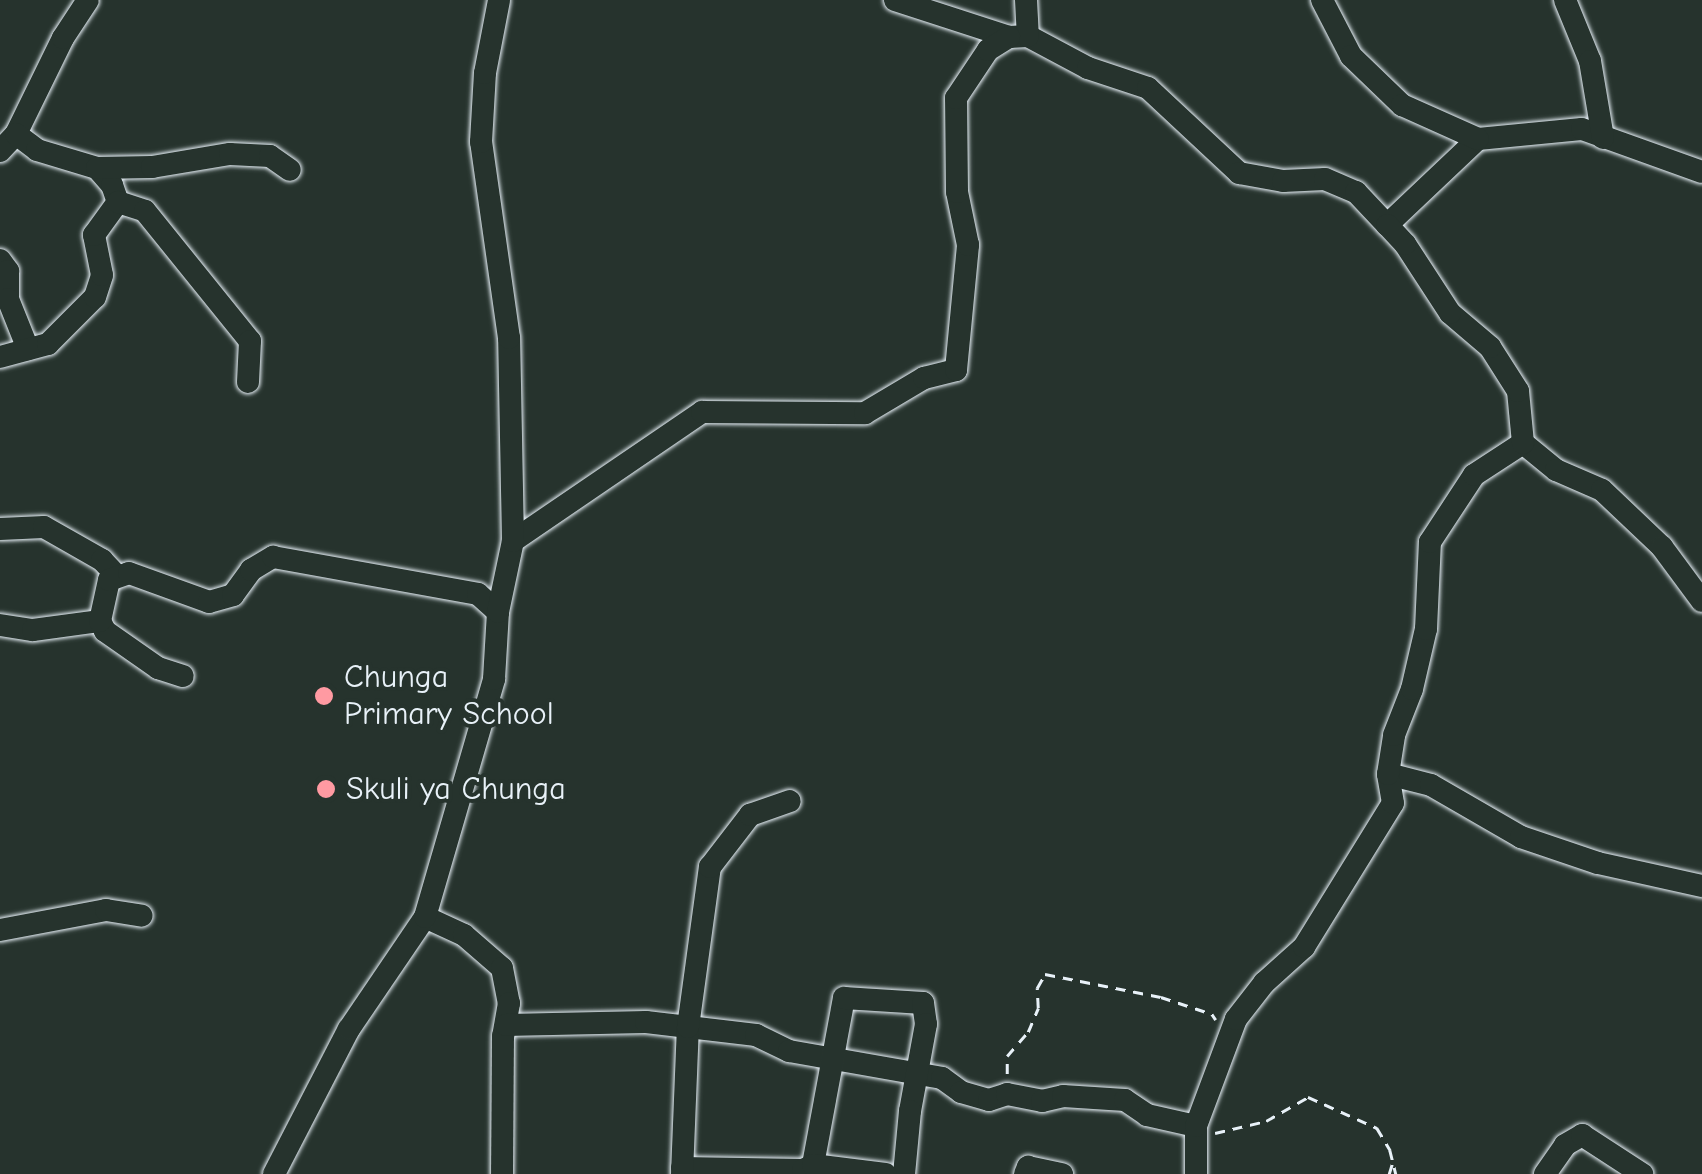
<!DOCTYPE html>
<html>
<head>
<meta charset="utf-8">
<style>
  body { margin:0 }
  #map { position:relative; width:1702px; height:1174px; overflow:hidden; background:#26332d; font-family:"Comic Neue",sans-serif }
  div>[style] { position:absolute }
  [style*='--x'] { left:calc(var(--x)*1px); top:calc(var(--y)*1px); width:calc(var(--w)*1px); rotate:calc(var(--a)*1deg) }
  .path>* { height:2.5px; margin-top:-1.25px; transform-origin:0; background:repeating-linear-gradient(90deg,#e8f1f8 0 10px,transparent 0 18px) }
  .roads { filter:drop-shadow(0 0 2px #e8f1f8) drop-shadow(0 0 2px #e8f1f8) }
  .minor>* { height:22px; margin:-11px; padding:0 11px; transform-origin:11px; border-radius:11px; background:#26332d }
  .dots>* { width:28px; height:28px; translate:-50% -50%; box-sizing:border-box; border:5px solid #26332d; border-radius:50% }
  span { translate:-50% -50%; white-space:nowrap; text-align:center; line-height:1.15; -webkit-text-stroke:8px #26332d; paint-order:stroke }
  .poi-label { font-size:32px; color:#e8f1f8 }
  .left { translate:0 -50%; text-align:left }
</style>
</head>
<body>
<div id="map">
  <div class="path">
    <i style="--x:1007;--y:1074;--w:18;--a:-90"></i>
    <i style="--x:1007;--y:1056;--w:32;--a:-49"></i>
    <i style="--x:1028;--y:1032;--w:26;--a:-67"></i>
    <i style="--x:1038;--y:1008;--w:20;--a:-93"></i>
    <i style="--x:1037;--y:988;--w:16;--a:-60"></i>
    <i style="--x:1045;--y:974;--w:118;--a:11.2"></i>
    <i style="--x:1161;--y:997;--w:54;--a:18.4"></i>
    <i style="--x:1212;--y:1014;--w:7;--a:56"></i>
    <i style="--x:1215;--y:1133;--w:52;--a:-13.2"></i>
    <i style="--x:1266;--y:1121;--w:48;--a:-29.7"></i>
    <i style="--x:1308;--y:1097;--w:76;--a:24.2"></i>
    <i style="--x:1377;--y:1128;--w:26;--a:59"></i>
    <i style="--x:1390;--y:1150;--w:25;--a:76"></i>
    <i style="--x:1389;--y:1174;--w:10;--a:-73"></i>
  </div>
  <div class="roads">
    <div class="minor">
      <i style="--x:895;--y:0;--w:120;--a:18"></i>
      <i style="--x:1009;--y:37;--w:19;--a:-3"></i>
      <i style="--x:1028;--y:36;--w:68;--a:28.1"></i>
      <i style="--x:1088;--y:68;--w:63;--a:18.4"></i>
      <i style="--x:1148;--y:88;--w:125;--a:43"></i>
      <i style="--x:1239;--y:173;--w:45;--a:10.3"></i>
      <i style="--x:1283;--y:181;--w:42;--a:-2.7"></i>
      <i style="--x:1325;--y:179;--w:34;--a:23"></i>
      <i style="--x:1356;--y:192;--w:45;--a:46.8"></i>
      <i style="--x:1387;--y:225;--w:125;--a:-43.4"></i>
      <i style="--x:1478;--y:139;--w:104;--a:-5.5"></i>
      <i style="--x:1582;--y:129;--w:127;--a:19.7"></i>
      <i style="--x:1026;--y:0;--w:36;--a:87"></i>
      <i style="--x:1322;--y:0;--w:63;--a:62.6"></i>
      <i style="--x:1351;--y:56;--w:71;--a:43.9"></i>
      <i style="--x:1402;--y:105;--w:83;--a:24.1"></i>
      <i style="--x:1565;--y:0;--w:66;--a:67.7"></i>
      <i style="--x:1590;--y:61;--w:78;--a:80.4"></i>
      <i style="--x:16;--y:134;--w:107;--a:-63.9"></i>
      <i style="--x:63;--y:38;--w:45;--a:-56.7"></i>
      <i style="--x:0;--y:151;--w:23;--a:-47"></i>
      <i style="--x:16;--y:134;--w:26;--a:37"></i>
      <i style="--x:37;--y:150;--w:63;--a:16.7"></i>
      <i style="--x:97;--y:168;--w:23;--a:49"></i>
      <i style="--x:112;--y:185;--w:18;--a:71"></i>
      <i style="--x:97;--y:168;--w:55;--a:-1"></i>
      <i style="--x:152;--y:167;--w:79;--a:-9.5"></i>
      <i style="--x:230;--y:154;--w:40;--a:2.9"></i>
      <i style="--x:270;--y:156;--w:24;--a:35"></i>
      <i style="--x:0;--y:260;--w:14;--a:54"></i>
      <i style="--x:8;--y:271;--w:28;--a:90"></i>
      <i style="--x:8;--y:299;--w:54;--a:68.2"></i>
      <i style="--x:0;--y:357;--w:50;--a:-15.2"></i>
      <i style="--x:48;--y:344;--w:66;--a:-45"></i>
      <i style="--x:95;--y:297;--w:23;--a:-72"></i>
      <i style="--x:102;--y:275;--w:41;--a:-101.3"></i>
      <i style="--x:94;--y:235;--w:41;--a:-54"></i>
      <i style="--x:118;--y:202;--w:28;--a:18"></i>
      <i style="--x:145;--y:211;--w:167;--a:51.1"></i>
      <i style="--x:250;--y:341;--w:41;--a:92.8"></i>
      <i style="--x:1523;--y:443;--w:43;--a:39.3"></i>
      <i style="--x:1556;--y:470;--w:50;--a:23.5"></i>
      <i style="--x:1602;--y:490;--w:83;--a:43.5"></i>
      <i style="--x:1662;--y:547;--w:67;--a:53.5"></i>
      <i style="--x:0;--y:529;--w:44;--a:-2.6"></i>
      <i style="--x:44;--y:527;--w:67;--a:29.6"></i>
      <i style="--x:102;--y:560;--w:21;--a:47"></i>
      <i style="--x:513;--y:541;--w:229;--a:-34.3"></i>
      <i style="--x:702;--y:412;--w:163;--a:0.4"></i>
      <i style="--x:865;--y:413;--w:69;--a:-30.7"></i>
      <i style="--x:924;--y:378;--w:33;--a:-14"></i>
      <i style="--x:956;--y:370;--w:126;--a:-84.5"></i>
      <i style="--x:968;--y:245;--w:54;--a:-101.7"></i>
      <i style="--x:957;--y:192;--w:94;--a:-90.6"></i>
      <i style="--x:956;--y:98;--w:58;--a:-56.3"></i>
      <i style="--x:988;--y:50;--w:25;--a:-32"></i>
      <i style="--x:100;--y:621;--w:11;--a:63"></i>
      <i style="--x:105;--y:631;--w:65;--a:34.9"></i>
      <i style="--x:158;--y:668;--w:26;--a:18"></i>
      <i style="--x:0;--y:625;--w:33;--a:9"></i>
      <i style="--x:33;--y:630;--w:68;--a:-7.7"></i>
      <i style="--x:100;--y:621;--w:42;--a:-77.6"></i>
      <i style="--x:109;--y:580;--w:21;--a:-19"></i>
      <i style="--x:129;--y:573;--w:85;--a:19.9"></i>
      <i style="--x:209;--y:602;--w:25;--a:-16"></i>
      <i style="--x:233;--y:595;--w:31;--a:-54"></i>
      <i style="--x:251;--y:570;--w:26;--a:-31"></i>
      <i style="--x:273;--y:557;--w:208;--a:10.2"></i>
      <i style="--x:478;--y:594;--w:27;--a:42"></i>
      <i style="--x:1388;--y:774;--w:44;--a:14.3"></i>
      <i style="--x:1431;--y:785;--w:104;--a:30"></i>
      <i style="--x:1521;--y:837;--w:81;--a:18.7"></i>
      <i style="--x:1598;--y:863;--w:107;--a:12.5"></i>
      <i style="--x:425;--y:917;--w:43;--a:24.8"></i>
      <i style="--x:464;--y:935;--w:50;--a:41"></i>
      <i style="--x:502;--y:968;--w:36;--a:79"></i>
      <i style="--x:509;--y:1003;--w:34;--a:100"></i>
      <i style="--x:503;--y:1036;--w:138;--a:90.4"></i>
      <i style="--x:0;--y:930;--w:108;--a:-10.7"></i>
      <i style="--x:106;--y:910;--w:36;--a:9"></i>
      <i style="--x:506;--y:1025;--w:140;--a:-1.2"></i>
      <i style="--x:646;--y:1022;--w:111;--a:6.7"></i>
      <i style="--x:756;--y:1035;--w:37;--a:26"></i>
      <i style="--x:789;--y:1051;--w:155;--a:10"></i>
      <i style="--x:942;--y:1078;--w:24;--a:36"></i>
      <i style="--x:961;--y:1092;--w:29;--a:16"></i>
      <i style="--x:989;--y:1100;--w:19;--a:-18"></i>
      <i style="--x:1007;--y:1094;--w:36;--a:11"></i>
      <i style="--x:1042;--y:1101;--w:22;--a:-13"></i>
      <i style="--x:1063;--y:1096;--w:62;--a:3.7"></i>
      <i style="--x:1125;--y:1100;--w:27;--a:34"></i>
      <i style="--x:1147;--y:1115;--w:50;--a:12.7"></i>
      <i style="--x:813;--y:1165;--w:170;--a:-79.5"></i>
      <i style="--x:844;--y:998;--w:79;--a:3.6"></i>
      <i style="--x:923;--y:1003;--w:21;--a:82"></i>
      <i style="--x:926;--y:1024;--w:88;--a:100.4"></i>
      <i style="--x:910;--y:1111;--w:63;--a:95.4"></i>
      <i style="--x:682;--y:1168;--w:121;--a:0.9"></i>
      <i style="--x:803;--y:1170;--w:11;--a:-27"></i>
      <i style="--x:813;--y:1165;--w:73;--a:7.1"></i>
      <i style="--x:274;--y:1174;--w:163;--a:-62.7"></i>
      <i style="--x:349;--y:1029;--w:135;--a:-55.8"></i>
      <i style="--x:425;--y:917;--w:248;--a:-73.8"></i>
      <i style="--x:494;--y:679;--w:67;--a:-86.6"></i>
      <i style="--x:498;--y:612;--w:73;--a:-78.1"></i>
      <i style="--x:513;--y:541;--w:203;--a:-91.1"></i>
      <i style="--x:509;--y:338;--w:198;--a:-98.1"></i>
      <i style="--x:481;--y:142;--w:69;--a:-86.7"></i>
      <i style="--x:485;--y:73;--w:74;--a:-79.1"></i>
      <i style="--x:682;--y:1174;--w:147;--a:-87.7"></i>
      <i style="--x:688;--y:1027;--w:162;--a:-82.2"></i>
      <i style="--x:710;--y:867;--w:66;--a:-52.4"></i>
      <i style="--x:750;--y:815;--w:42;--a:-19.3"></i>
      <i style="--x:1025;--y:1174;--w:8;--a:-67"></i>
      <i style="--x:1028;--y:1167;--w:35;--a:12"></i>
      <i style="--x:1196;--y:1174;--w:48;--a:-90"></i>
      <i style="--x:1196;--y:1126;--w:114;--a:-69.5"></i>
      <i style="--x:1236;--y:1019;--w:46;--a:-52.1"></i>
      <i style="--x:1264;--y:983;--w:54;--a:-42"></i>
      <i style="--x:1304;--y:947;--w:169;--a:-58.3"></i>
      <i style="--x:1393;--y:803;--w:29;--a:-100"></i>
      <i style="--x:1388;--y:774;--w:39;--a:-81"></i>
      <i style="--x:1394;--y:735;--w:49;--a:-68.6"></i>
      <i style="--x:1412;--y:689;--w:62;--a:-76.9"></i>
      <i style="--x:1426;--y:629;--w:87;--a:-87.4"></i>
      <i style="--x:1430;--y:542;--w:80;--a:-56.7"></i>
      <i style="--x:1474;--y:475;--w:59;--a:-33.1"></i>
      <i style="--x:1523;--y:443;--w:52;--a:-95.5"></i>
      <i style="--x:1518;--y:391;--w:52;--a:-122.5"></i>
      <i style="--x:1490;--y:347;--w:52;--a:-139.6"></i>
      <i style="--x:1450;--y:313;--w:82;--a:-123.1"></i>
      <i style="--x:1405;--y:244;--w:26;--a:-133"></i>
      <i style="--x:1545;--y:1174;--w:35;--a:-55"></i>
      <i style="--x:1565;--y:1145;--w:20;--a:-30"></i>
      <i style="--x:1582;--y:1135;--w:72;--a:33"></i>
    </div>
  </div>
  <div class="dots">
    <i style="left:324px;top:696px;background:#ff9aa2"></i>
    <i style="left:326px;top:789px;background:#ff9aa2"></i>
  </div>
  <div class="poi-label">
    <span class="left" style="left:344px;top:696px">Chunga<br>Primary School</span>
    <span class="left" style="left:346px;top:789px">Skuli ya Chunga</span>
  </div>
</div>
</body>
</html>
